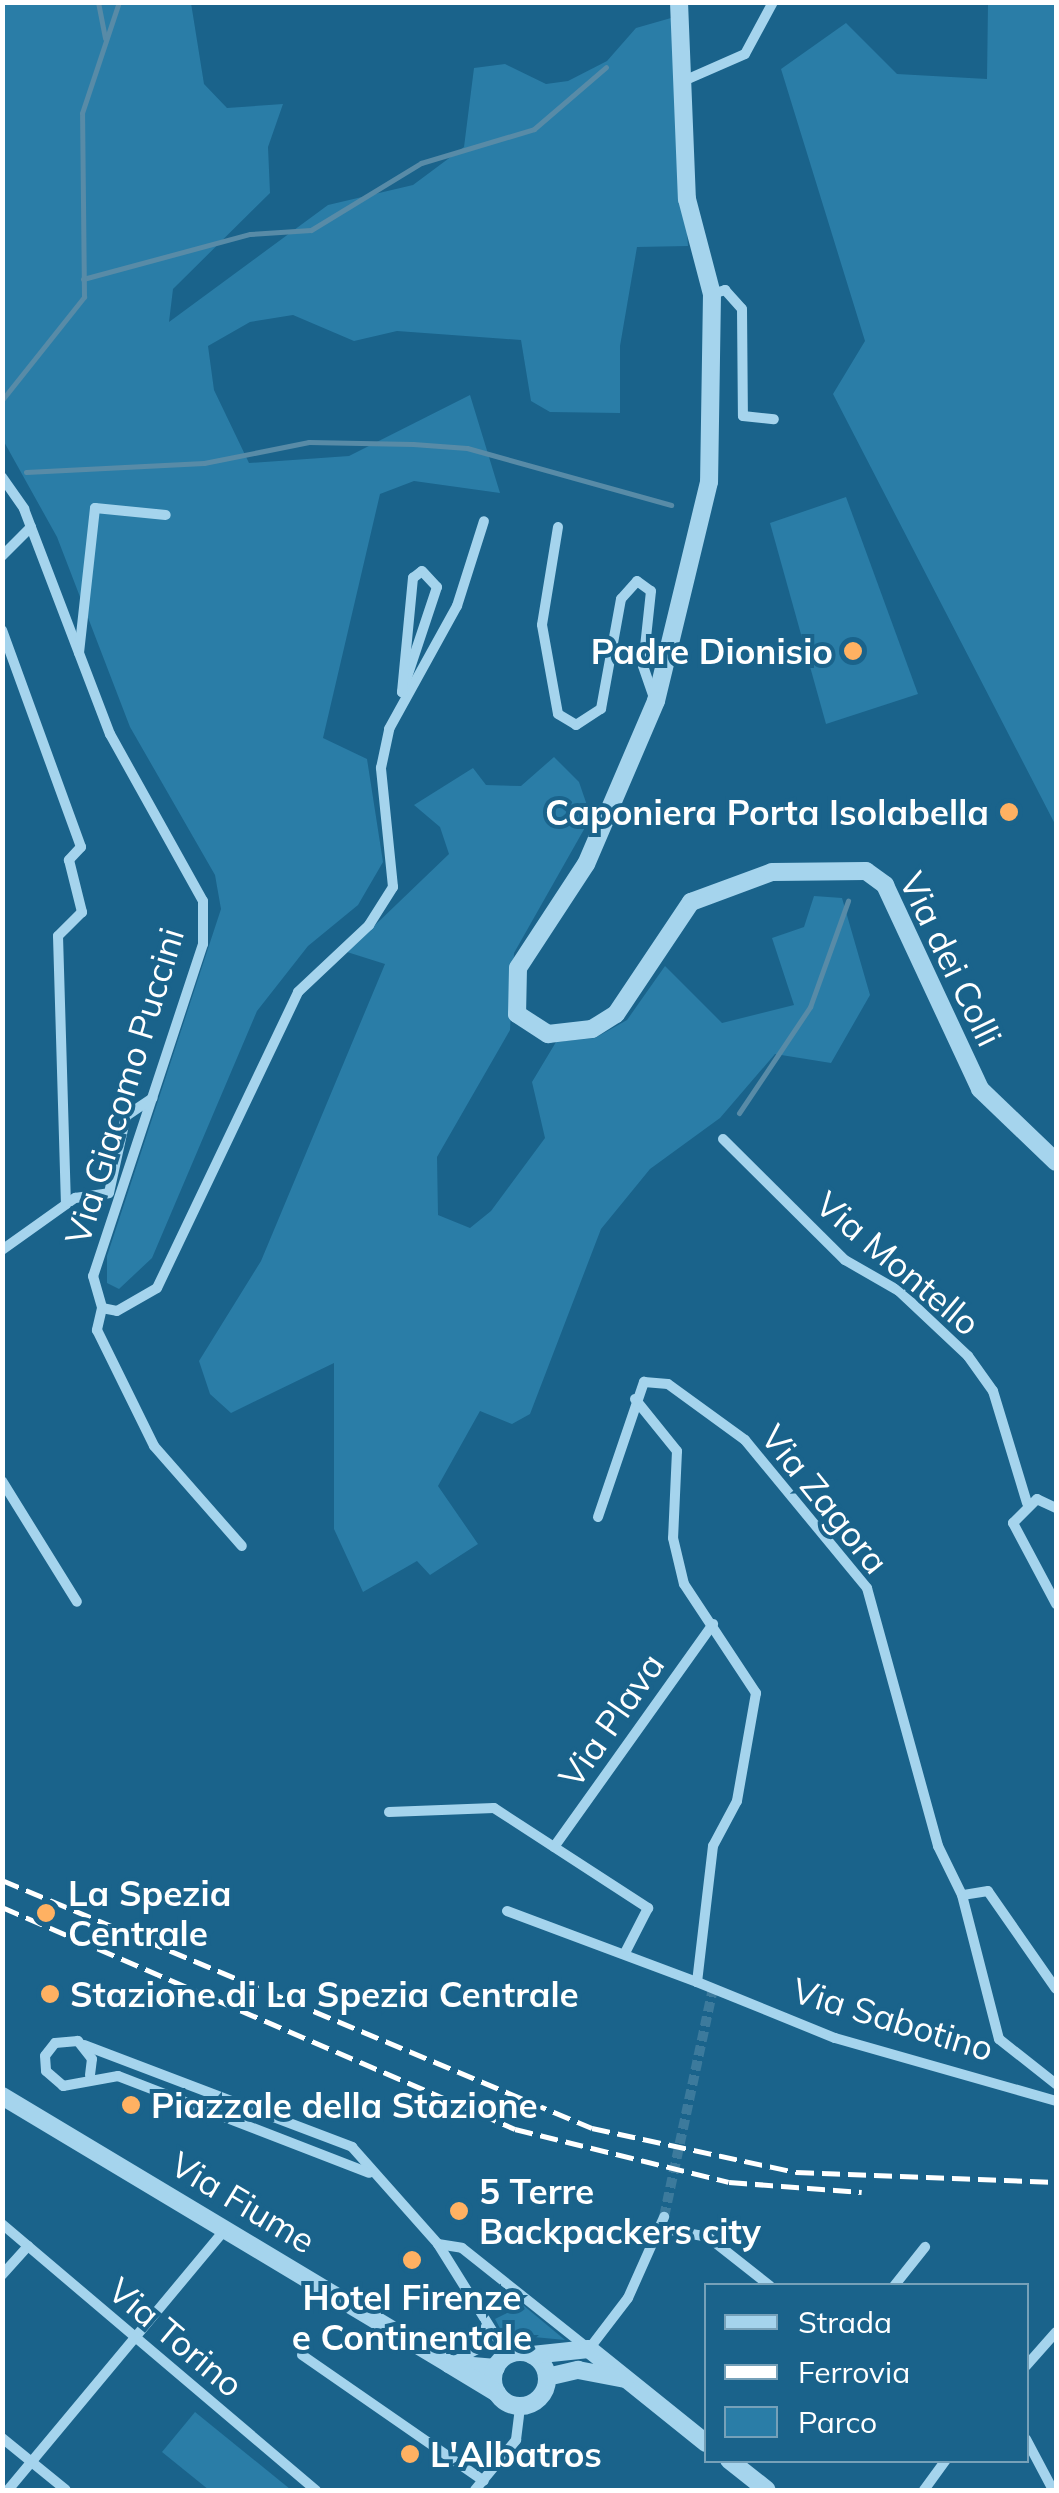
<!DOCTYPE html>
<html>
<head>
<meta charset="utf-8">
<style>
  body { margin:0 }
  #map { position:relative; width:1059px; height:2493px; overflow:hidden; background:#1a638b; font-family:Mulish,sans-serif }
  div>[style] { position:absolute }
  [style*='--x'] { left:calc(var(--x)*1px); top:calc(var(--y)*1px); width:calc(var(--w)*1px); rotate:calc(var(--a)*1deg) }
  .green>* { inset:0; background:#2a7da7 }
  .stream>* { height:5px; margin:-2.5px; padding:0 2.5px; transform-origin:2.5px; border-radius:2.5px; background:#588ba7 }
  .minor-tunnel>* { height:10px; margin-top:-5px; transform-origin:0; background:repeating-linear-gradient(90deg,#3c7a9c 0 10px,transparent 0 15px) }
  .minor>* { height:10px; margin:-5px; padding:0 5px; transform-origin:5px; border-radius:5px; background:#a5d4ed }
  .tertiary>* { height:18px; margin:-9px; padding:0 9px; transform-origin:9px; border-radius:9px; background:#a5d4ed }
  .tertiary>.ring { margin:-9px; padding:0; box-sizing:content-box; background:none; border:18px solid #a5d4ed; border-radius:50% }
  .rail>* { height:5px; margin-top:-2.5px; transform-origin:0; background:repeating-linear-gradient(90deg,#fff 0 18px,transparent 0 26px) }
  .dots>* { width:28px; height:28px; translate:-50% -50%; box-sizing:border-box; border:5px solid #1a638b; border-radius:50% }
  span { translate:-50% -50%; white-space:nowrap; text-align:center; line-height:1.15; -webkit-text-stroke:8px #1a638b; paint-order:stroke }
  .poi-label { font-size:35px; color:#fff; font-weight:700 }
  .right { translate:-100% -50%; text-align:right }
  .left { translate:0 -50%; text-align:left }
  .street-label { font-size:35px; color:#fff }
  .frame { position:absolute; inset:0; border:5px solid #fff; pointer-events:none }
  .legend { position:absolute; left:704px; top:2283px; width:325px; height:180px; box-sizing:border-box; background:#1a638b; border:2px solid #76a1b9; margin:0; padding:12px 18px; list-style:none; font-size:30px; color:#fff }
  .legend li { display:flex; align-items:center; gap:20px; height:50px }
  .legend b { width:50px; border:2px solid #76a1b9 }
</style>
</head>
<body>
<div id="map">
  <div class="green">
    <i style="clip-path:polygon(2px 3px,191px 3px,204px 84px,227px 108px,283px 104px,268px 147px,270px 193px,173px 289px,169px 322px,328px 205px,413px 185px,464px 147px,474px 68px,505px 64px,546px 84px,568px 81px,607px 61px,636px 28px,671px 18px,688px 246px,637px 247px,620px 346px,620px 413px,550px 412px,531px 401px,521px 340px,397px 331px,354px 341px,293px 315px,250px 322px,208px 346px,214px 390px,249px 463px,349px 456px,470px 395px,500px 493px,414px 481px,380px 494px,323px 738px,367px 759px,383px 862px,358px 905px,308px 946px,257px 1011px,152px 1258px,119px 1289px,107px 1283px,107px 1256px,221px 909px,215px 875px,130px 727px,57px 537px,3px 440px)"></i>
    <i style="clip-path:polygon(988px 3px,1056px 3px,1056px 826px,833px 394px,865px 341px,781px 69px,846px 23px,897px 74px,987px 79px)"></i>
    <i style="clip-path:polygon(846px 497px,918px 694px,826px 724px,770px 523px)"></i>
    <i style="clip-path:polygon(554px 757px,579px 782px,591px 817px,514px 953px,510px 1030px,437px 1157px,438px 1215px,470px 1228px,491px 1211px,545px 1138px,532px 1082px,556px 1042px,595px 1038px,627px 1020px,665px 966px,722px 1023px,794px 1005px,772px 938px,804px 927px,814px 896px,842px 898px,870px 995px,831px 1063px,775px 1054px,720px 1118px,650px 1169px,601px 1229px,530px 1414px,512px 1424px,480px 1411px,438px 1486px,478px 1544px,430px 1575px,417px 1561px,363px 1592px,334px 1529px,334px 1363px,231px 1413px,210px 1394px,199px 1361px,261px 1261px,385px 964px,347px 952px,449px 854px,440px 827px,414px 805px,473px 768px,486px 785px,521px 786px)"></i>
    <i style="clip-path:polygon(523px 2305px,565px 2340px,503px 2334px,495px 2319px)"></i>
    <i style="clip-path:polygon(195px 2412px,290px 2489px,289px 2490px,209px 2490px,162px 2452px)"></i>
  </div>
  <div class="stream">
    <i style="--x:98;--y:2;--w:37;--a:79"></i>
    <i style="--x:83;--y:279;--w:173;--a:-15.1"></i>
    <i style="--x:250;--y:234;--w:61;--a:-3.8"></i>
    <i style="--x:311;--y:230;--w:129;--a:-31.3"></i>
    <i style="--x:421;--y:163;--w:118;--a:-16.7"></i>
    <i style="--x:534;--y:129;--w:95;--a:-40.7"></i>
    <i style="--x:2;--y:400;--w:132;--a:-51.5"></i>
    <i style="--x:84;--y:297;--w:184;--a:-90.6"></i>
    <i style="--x:82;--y:113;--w:117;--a:-71.6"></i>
    <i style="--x:26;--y:472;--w:178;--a:-2.9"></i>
    <i style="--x:204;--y:463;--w:107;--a:-11.3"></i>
    <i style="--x:309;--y:442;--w:104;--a:1.1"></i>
    <i style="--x:413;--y:444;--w:54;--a:4.2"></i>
    <i style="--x:467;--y:448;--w:212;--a:15.6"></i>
    <i style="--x:739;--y:1113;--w:128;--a:-56.2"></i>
    <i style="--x:810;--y:1007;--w:113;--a:-70.3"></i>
  </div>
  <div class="minor-tunnel">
    <i style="--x:664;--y:2217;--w:233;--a:-77.9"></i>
  </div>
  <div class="minor">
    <i style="--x:688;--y:79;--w:62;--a:-23.7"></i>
    <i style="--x:745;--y:54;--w:59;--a:-61.7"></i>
    <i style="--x:712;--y:294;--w:14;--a:-17"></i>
    <i style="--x:725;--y:290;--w:25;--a:48"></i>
    <i style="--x:742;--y:309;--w:107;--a:89.5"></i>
    <i style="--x:743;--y:416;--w:31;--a:6"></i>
    <i style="--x:2;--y:477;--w:39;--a:55"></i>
    <i style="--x:24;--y:509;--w:241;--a:69.1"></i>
    <i style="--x:110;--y:734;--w:191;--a:60.9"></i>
    <i style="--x:203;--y:901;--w:43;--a:90"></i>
    <i style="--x:203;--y:944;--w:350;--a:108.3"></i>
    <i style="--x:93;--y:1276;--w:33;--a:74"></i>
    <i style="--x:102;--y:1308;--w:15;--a:11"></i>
    <i style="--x:117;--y:1311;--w:46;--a:-29.9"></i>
    <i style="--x:157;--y:1288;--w:328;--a:-64.5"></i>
    <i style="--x:298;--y:992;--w:98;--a:-43.3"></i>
    <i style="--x:369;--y:925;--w:45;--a:-57.7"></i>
    <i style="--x:393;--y:887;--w:120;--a:-95.8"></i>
    <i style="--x:381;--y:768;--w:40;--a:-78"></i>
    <i style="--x:389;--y:729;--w:141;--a:-61.1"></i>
    <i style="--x:457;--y:606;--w:89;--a:-72.4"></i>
    <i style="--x:558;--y:527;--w:99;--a:99.3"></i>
    <i style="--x:542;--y:625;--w:90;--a:79.8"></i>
    <i style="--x:558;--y:714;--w:21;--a:31"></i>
    <i style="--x:576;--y:725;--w:30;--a:-33"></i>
    <i style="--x:601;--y:709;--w:112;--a:-79.7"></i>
    <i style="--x:621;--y:599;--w:24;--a:-48"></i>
    <i style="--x:637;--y:581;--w:17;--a:36"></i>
    <i style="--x:651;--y:591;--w:75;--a:96.1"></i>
    <i style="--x:643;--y:666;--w:37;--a:71"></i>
    <i style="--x:2;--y:556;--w:41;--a:-45"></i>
    <i style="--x:422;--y:571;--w:22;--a:47"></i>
    <i style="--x:437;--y:587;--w:111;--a:108.4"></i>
    <i style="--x:402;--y:692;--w:115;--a:-84.5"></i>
    <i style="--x:413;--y:578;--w:11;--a:-38"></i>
    <i style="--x:2;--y:630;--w:231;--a:70"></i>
    <i style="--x:81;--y:847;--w:18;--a:133"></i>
    <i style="--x:69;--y:860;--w:54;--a:76"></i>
    <i style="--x:82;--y:912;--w:34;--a:135"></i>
    <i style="--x:58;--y:936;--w:268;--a:88.3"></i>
    <i style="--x:79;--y:653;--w:146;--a:-83.7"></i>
    <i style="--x:95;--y:508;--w:71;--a:5.6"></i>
    <i style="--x:723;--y:1139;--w:172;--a:44.8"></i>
    <i style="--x:845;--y:1260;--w:62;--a:29.9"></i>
    <i style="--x:899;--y:1291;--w:95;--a:43.3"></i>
    <i style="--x:968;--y:1356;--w:43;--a:54.5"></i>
    <i style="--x:993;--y:1391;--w:117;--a:73.1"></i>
    <i style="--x:2;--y:1250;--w:90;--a:-35.5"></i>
    <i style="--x:75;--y:1198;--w:34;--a:-8"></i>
    <i style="--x:109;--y:1193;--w:79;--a:-77.6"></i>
    <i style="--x:126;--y:1116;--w:32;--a:-34"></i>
    <i style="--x:102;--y:1308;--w:23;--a:103"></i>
    <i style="--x:97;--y:1330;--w:129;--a:63.8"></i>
    <i style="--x:154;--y:1446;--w:133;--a:48.7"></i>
    <i style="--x:635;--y:1399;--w:67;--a:51.1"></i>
    <i style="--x:677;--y:1451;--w:87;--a:92.6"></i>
    <i style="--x:673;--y:1538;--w:47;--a:76.6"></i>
    <i style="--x:684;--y:1584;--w:131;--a:56.6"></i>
    <i style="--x:756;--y:1693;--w:110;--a:100"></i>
    <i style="--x:737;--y:1801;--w:51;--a:118.1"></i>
    <i style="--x:713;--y:1846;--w:137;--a:96.7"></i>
    <i style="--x:697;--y:1982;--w:149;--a:22.1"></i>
    <i style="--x:835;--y:2038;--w:230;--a:15.9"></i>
    <i style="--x:2;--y:1481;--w:142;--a:58.2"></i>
    <i style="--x:1056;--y:1508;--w:21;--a:-155"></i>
    <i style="--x:1037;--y:1499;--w:34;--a:135"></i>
    <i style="--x:1013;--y:1523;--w:92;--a:62"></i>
    <i style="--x:598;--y:1517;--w:143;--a:-71.2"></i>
    <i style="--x:644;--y:1382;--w:24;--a:5"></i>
    <i style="--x:668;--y:1384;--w:95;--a:36"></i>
    <i style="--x:745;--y:1440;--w:192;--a:50.5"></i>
    <i style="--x:867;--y:1588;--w:268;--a:74.6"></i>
    <i style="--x:938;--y:1846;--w:55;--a:63.9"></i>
    <i style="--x:389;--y:1812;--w:105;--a:-2.2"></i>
    <i style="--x:494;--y:1808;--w:184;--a:33"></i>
    <i style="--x:648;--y:1908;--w:51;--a:117.1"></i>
    <i style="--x:554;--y:1847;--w:274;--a:-54.5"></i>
    <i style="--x:507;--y:1911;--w:203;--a:20.5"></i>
    <i style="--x:1056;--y:1989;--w:119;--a:-124.8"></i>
    <i style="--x:988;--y:1891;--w:26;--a:171"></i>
    <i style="--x:962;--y:1895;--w:149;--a:75.6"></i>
    <i style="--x:999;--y:2039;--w:73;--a:38.3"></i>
    <i style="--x:84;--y:2045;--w:287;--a:20.8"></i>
    <i style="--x:352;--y:2147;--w:130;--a:48.4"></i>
    <i style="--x:438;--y:2244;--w:132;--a:58"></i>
    <i style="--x:90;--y:2075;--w:16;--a:-83"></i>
    <i style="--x:92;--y:2059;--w:23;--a:-128"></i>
    <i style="--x:78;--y:2041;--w:23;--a:175"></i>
    <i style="--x:55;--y:2043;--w:16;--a:128"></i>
    <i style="--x:45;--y:2056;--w:15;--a:86"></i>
    <i style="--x:46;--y:2071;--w:23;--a:41"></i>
    <i style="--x:63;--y:2086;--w:56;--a:-10.3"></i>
    <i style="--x:118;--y:2076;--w:269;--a:21.1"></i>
    <i style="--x:2;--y:2224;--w:412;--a:40.3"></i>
    <i style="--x:660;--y:2228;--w:49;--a:10.6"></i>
    <i style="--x:708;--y:2237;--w:79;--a:38.3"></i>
    <i style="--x:438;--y:2244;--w:24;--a:9"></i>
    <i style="--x:462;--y:2248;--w:162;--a:38.5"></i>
    <i style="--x:589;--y:2349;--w:64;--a:-52.6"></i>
    <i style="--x:628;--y:2298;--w:89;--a:-66"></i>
    <i style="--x:2;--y:2275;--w:39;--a:-48"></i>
    <i style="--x:894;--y:2286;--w:50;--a:-51.5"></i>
    <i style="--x:302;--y:2355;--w:221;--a:34.7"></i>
    <i style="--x:453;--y:2362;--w:27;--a:-28"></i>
    <i style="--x:477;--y:2349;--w:27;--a:-68"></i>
    <i style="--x:1026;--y:2366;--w:45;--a:-48.6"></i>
    <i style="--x:2;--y:2438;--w:82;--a:39.1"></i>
    <i style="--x:1026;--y:2439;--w:58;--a:62.1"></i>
    <i style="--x:8;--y:2490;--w:339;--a:-50.2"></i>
    <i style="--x:475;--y:2490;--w:65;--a:-50.6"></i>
    <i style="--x:516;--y:2440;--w:34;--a:-83"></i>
    <i style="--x:924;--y:2490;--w:37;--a:-54"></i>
  </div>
  <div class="tertiary">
    <i style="--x:679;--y:2;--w:197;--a:87.7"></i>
    <i style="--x:687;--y:199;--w:98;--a:75.3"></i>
    <i style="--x:712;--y:294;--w:188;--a:90.9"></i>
    <i style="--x:709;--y:482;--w:225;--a:103.6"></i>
    <i style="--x:656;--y:701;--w:177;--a:113.2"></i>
    <i style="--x:586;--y:864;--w:124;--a:123.2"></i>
    <i style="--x:518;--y:968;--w:46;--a:91.2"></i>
    <i style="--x:517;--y:1014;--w:37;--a:33"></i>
    <i style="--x:548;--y:1034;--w:44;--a:-6.5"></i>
    <i style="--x:592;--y:1029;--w:28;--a:-32"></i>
    <i style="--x:616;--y:1014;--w:135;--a:-56.2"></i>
    <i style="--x:691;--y:902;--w:86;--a:-20.3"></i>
    <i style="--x:772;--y:872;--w:94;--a:-0.6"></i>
    <i style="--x:866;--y:871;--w:24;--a:36"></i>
    <i style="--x:885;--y:885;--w:225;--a:65"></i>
    <i style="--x:980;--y:1089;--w:105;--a:43.8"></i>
    <i style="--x:2;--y:2096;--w:521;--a:30.94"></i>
    <i style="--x:449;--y:2364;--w:47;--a:4.9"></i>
    <i class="ring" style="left:493px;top:2352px;width:36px;height:36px"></i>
    <i style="--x:532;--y:2355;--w:57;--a:-6"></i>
    <i style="--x:589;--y:2349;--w:150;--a:38.8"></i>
    <i style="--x:449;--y:2364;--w:56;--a:31.1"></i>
    <i style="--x:547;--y:2377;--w:32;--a:-13"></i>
    <i style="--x:578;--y:2370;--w:48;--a:10.8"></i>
    <i style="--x:729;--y:2460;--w:48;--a:38.3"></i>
  </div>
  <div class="rail">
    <i style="--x:2;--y:1880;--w:640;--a:22.8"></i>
    <i style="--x:592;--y:2128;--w:209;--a:12.2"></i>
    <i style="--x:796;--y:2172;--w:260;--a:2.2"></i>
    <i style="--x:2;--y:1907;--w:559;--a:23.4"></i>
    <i style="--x:515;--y:2129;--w:220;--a:13.9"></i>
    <i style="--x:729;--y:2182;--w:133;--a:4.3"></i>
  </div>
  <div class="dots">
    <i style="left:853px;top:651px;background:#ffb162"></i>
    <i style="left:1009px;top:812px;background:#ffb162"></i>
    <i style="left:46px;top:1913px;background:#ffb162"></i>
    <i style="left:50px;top:1994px;background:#ffb162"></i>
    <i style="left:131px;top:2105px;background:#ffb162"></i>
    <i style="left:459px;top:2211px;background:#ffb162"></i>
    <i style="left:412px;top:2260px;background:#ffb162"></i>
    <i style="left:410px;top:2454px;background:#ffb162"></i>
  </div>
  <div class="poi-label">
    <span class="right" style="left:833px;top:651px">Padre Dionisio</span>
    <span class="right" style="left:989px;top:812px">Caponiera Porta Isolabella</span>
    <span class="left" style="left:68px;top:1913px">La Spezia<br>Centrale</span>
    <span class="left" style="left:70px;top:1994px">Stazione di La Spezia Centrale</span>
    <span class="left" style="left:151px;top:2105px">Piazzale della Stazione</span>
    <span class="left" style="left:479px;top:2211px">5 Terre<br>Backpackers city</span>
    <span style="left:412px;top:2317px">Hotel Firenze<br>e Continentale</span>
    <span class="left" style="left:430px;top:2454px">L'Albatros</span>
  </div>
  <div class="street-label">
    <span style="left:951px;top:959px;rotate:64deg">Via dei Colli</span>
    <span style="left:124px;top:1086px;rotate:-73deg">Via Giacomo Puccini</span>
    <span style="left:898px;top:1263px;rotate:40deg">Via Montello</span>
    <span style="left:825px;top:1499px;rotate:51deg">Via Zagora</span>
    <span style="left:611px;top:1720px;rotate:-55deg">Via Plava</span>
    <span style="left:893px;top:2019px;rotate:17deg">Via Sabotino</span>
    <span style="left:243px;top:2202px;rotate:31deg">Via Fiume</span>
    <span style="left:176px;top:2337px;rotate:40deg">Via Torino</span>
  </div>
  <div class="frame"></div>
  <ul class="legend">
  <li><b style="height:12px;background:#a5d4ed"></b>Strada</li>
  <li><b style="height:12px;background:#fff"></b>Ferrovia</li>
  <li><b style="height:28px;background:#2a7da7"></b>Parco</li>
  </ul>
</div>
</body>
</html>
